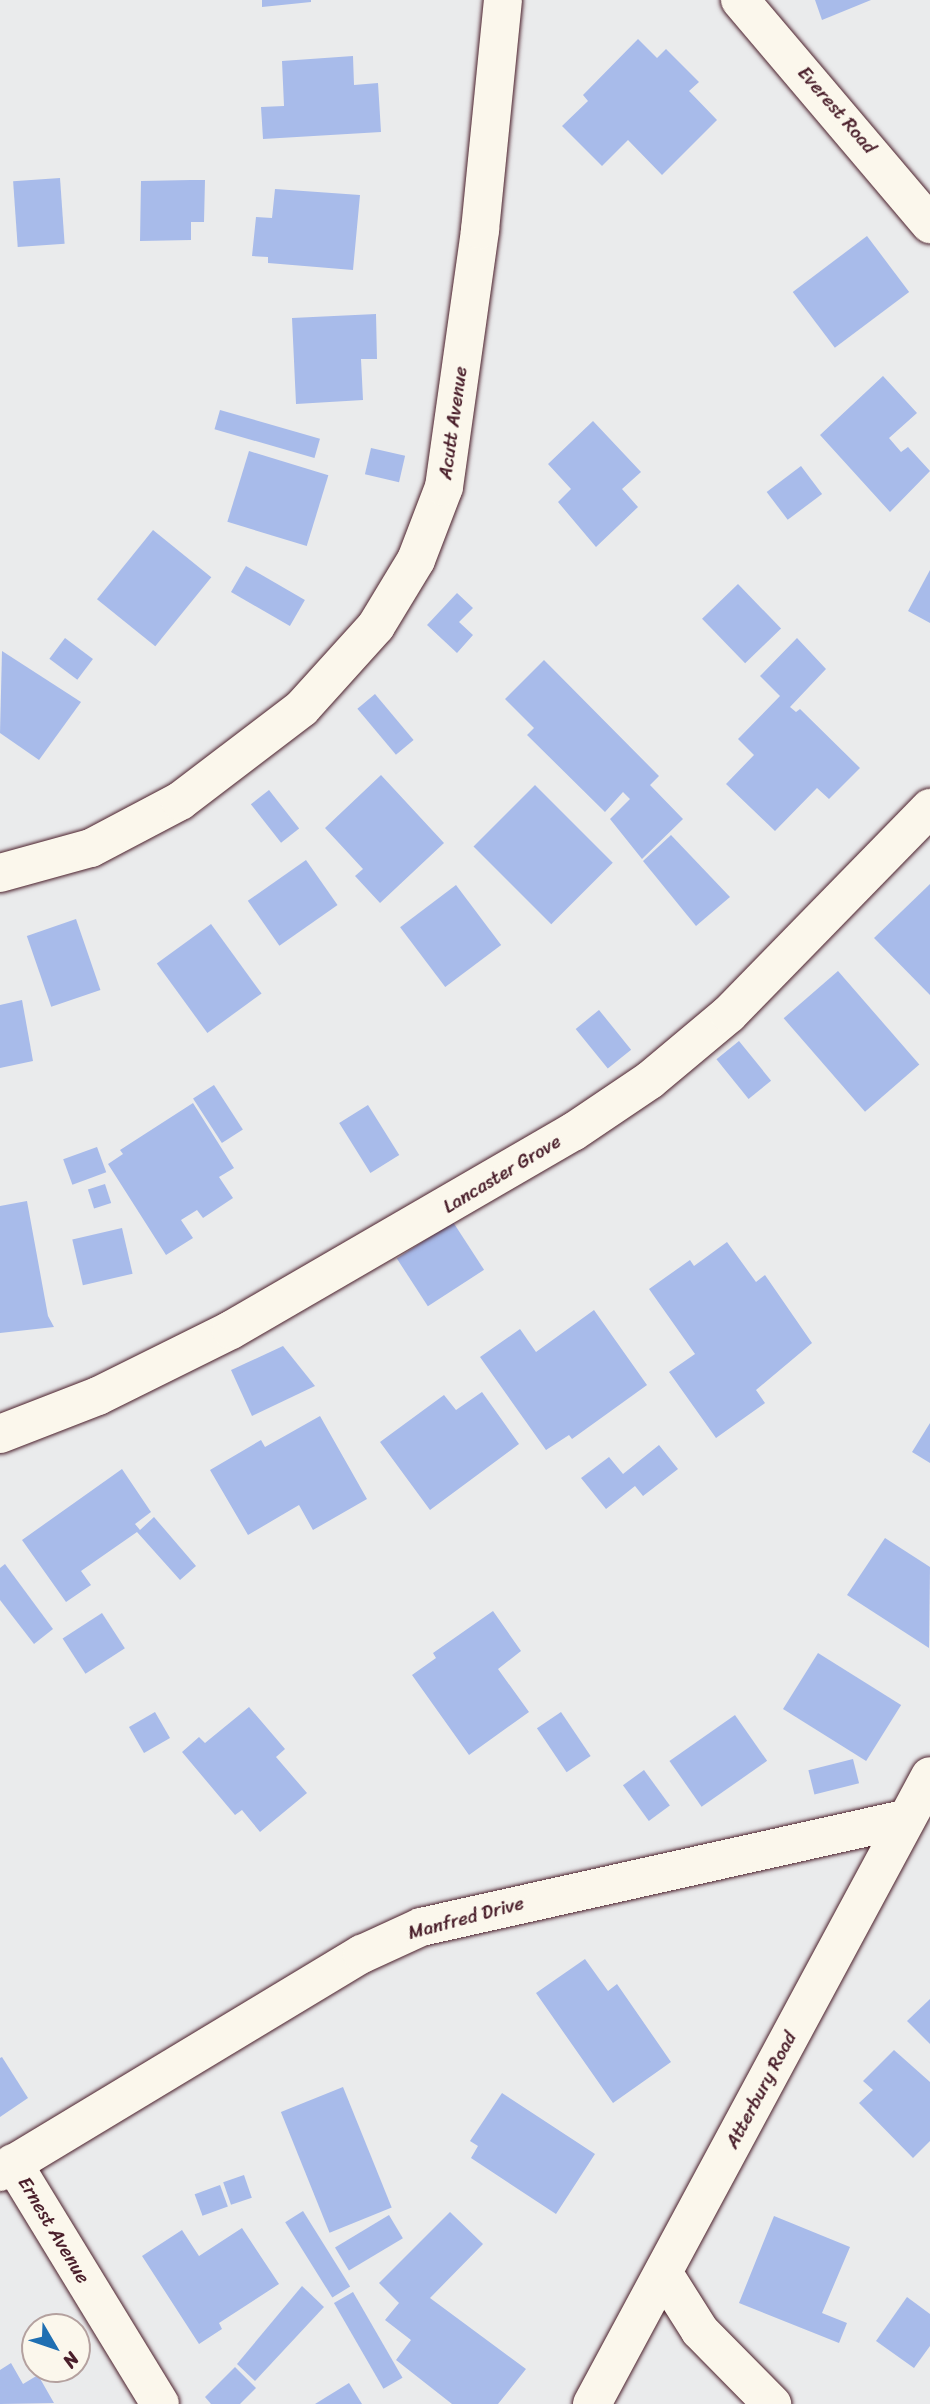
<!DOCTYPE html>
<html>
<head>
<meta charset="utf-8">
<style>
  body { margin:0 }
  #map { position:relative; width:930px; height:2404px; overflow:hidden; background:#eaebec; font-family:Sriracha,sans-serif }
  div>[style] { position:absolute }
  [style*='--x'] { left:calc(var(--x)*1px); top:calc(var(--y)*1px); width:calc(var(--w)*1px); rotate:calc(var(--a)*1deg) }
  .building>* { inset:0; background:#a8bbea; transform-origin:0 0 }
  .roads { filter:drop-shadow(0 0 2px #4a1f2b) drop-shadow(0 0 2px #4a1f2b) }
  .street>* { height:38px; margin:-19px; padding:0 19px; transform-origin:19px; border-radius:19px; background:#fbf7ec }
  .secondary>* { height:38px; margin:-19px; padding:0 19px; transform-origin:19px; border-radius:19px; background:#fbf7ec }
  span { translate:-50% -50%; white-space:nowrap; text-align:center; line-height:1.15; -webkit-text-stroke:7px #fbf7ec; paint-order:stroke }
  .street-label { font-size:19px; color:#4a1f2b }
  .north { position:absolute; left:21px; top:2313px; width:70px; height:70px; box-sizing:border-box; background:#fbf7ec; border:2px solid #b4a19f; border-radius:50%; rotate:129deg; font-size:19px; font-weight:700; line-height:28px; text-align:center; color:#4a1f2b }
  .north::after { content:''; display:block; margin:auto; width:24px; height:32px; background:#1f6fb2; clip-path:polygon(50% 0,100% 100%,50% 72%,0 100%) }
</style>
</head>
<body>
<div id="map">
  <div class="building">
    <i style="clip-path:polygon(262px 0,311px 0,311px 2px,262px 7px)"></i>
    <i style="clip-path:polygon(815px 0,871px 0,822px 20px)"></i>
    <i style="clip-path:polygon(638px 39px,657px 58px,666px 49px,699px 82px,689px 91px,717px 120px,662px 175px,628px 140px,602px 166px,562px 126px,588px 101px,583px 95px)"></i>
    <i style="clip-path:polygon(353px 56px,354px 85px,378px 83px,381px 132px,263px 139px,261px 107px,284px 106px,282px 61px)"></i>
    <i style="left:60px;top:178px;width:66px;height:47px;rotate:86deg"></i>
    <i style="clip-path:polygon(191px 180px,205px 180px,204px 222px,191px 222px,191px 240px,140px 241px,141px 181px)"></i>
    <i style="clip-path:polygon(275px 189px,360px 195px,353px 270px,268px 263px,268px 257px,252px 256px,256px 217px,272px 218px)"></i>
    <i style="left:867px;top:236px;width:70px;height:93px;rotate:53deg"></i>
    <i style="clip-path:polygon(376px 314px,377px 359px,361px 359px,363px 400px,296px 404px,292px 318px)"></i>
    <i style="clip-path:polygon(883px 376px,917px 413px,889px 438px,901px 452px,908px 447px,930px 471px,890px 512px,820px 435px)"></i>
    <i style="left:220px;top:410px;width:104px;height:20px;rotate:16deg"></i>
    <i style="clip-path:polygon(593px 421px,641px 472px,622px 489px,638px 507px,596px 547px,558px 502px,571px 489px,548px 464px)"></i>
    <i style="left:371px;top:448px;width:35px;height:27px;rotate:13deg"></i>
    <i style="left:249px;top:451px;width:83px;height:74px;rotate:17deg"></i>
    <i style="left:801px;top:466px;width:35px;height:43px;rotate:53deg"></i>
    <i style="left:153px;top:530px;width:75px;height:89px;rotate:39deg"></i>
    <i style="left:246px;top:566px;width:68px;height:30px;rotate:30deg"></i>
    <i style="clip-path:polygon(930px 570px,930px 623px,908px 611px)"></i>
    <i style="left:738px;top:584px;width:62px;height:50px;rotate:46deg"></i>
    <i style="clip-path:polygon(457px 593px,473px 608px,459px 622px,473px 635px,457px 653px,427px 625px)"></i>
    <i style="left:65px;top:638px;width:35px;height:26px;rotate:37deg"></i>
    <i style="clip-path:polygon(797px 638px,826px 669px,790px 707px,796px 712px,800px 709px,860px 768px,829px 799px,817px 788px,775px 831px,726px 784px,754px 755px,738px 739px,780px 696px,760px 676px)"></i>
    <i style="clip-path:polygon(2px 651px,81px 702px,39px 760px,0 733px)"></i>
    <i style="clip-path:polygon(544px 660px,659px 776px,650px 785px,683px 819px,642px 859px,610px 819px,630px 799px,623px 792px,605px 812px,527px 735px,534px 728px,505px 699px)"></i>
    <i style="left:375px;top:694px;width:60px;height:23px;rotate:50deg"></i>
    <i style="clip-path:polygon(381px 775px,444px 843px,380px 903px,355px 876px,363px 869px,325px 828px)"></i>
    <i style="left:535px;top:785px;width:110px;height:87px;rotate:45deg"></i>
    <i style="left:269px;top:790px;width:49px;height:23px;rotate:52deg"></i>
    <i style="clip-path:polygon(671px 835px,730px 897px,696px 926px,643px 861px)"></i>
    <i style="left:306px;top:860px;width:55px;height:71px;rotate:55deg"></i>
    <i style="clip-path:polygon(930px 884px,930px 995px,874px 938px)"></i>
    <i style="left:456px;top:885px;width:75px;height:70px;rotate:53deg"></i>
    <i style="left:76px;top:919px;width:75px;height:52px;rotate:71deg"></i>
    <i style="left:211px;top:924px;width:86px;height:67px;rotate:54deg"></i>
    <i style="left:838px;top:971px;width:124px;height:72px;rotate:49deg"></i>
    <i style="clip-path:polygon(22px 1000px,33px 1061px,0 1068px,0 1005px)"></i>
    <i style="left:599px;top:1010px;width:51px;height:30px;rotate:51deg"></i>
    <i style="left:739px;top:1041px;width:51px;height:29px;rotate:51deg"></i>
    <i style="left:214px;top:1085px;width:53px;height:25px;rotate:57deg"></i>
    <i style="clip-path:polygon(193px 1103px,234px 1168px,219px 1177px,233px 1198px,203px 1218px,197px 1210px,181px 1220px,193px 1238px,166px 1255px,108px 1164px,123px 1154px,120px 1150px)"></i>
    <i style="left:368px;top:1105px;width:59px;height:34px;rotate:58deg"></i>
    <i style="left:97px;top:1147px;width:27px;height:36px;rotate:70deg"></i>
    <i style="left:105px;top:1184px;width:20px;height:18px;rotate:72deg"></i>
    <i style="clip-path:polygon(27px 1201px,48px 1316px,54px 1327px,0 1333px,0 1206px)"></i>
    <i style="left:453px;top:1222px;width:57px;height:67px;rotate:57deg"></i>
    <i style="left:122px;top:1228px;width:47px;height:51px;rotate:77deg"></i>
    <i style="clip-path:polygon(727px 1242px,756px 1282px,765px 1275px,812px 1343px,756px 1390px,765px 1403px,716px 1438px,669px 1372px,695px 1354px,649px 1289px,690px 1260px,694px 1266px)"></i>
    <i style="clip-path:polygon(594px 1310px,647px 1385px,572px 1439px,569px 1435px,546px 1450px,480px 1357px,520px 1329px,536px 1352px)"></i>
    <i style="clip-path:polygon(283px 1346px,315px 1386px,252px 1416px,231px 1370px)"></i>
    <i style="clip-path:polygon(482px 1392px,519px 1444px,430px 1510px,380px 1442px,444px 1395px,456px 1410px)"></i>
    <i style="clip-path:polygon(320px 1416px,367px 1499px,313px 1530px,299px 1505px,248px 1535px,210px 1470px,261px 1440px,265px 1447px)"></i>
    <i style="clip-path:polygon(930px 1423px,930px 1463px,912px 1452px)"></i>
    <i style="clip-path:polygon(659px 1445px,678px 1469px,643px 1496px,635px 1486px,606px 1509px,581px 1478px,609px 1457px,623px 1474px)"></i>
    <i style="clip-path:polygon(122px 1469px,151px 1512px,135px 1524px,140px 1530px,154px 1517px,196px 1566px,180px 1580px,137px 1532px,81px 1571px,91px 1585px,66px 1602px,22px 1540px)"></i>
    <i style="clip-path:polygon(885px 1538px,930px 1567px,929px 1648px,847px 1595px)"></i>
    <i style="clip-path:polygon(5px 1564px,53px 1629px,34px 1644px,0 1600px,0 1568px)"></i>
    <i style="clip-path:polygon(493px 1611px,521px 1651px,498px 1669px,529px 1712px,469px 1755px,412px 1675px,436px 1658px,433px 1653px)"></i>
    <i style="left:102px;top:1613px;width:42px;height:47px;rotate:57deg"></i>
    <i style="left:818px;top:1653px;width:98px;height:66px;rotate:32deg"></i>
    <i style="clip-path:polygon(249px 1707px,285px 1749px,276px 1757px,307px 1793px,260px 1832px,242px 1810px,235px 1815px,182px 1752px,199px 1737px,205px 1743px)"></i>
    <i style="left:155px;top:1712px;width:30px;height:30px;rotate:60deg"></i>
    <i style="left:561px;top:1712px;width:53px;height:29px;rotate:56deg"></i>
    <i style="left:735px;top:1715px;width:56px;height:80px;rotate:55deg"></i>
    <i style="left:853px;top:1759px;width:25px;height:46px;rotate:76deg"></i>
    <i style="left:644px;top:1770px;width:44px;height:26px;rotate:54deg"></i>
    <i style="clip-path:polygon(585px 1959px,608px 1991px,617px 1984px,671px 2062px,613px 2103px,536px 1993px)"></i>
    <i style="clip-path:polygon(930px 1999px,930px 2044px,907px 2021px)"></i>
    <i style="clip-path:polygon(894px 2050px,930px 2082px,930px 2141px,913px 2158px,859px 2103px,873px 2090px,863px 2081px)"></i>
    <i style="clip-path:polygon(2px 2057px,28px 2098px,0 2117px,0 2058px)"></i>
    <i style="left:343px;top:2087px;width:130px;height:67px;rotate:68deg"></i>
    <i style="clip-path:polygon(502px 2093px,595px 2154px,556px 2214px,471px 2158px,478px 2146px,470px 2141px)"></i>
    <i style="left:244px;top:2175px;width:24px;height:22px;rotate:71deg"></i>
    <i style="left:220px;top:2185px;width:23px;height:27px;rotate:70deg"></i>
    <i style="left:303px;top:2211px;width:89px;height:21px;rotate:58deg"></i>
    <i style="clip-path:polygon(450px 2212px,483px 2244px,430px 2298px,526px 2369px,498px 2404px,452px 2404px,396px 2360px,411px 2340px,385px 2320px,399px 2303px,379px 2283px)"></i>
    <i style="left:389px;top:2215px;width:27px;height:63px;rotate:59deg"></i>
    <i style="clip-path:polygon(774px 2216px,850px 2247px,822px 2313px,847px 2323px,839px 2343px,739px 2303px)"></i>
    <i style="clip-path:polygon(242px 2228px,279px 2284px,219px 2323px,222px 2329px,199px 2344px,142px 2256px,182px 2230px,199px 2256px)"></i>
    <i style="clip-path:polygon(302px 2286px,324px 2307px,255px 2381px,237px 2364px)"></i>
    <i style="left:353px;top:2292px;width:99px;height:22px;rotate:60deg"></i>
    <i style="clip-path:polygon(907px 2297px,930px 2314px,930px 2346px,914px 2368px,876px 2341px)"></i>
    <i style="clip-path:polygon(11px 2363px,23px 2384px,38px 2375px,54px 2403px,0 2404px,0 2370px)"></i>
    <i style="clip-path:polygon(235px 2367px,256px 2388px,240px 2404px,211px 2404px,205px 2397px)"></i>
    <i style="clip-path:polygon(349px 2383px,362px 2404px,315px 2404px)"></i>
  </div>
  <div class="roads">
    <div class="street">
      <i style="--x:740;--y:0;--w:294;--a:49.7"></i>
      <i style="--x:0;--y:1434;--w:105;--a:-21.2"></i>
      <i style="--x:98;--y:1396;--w:148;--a:-26.4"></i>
      <i style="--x:231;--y:1330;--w:395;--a:-30.1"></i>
      <i style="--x:573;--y:1132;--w:93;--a:-34"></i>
      <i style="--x:650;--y:1080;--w:103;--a:-39.9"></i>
      <i style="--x:729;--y:1014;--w:288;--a:-45.7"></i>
      <i style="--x:13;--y:2163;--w:282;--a:58.6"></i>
      <i style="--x:0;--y:2172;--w:423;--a:-31.1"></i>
      <i style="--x:362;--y:1954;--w:65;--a:-24.6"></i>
      <i style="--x:421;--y:1927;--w:496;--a:-12.6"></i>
      <i style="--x:664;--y:2274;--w:67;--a:57.7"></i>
      <i style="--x:700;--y:2331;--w:103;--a:45.4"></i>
      <i style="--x:592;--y:2404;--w:713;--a:-61.71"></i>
    </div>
    <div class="secondary">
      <i style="--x:0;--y:873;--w:94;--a:-15.4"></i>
      <i style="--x:91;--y:848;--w:101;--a:-27.8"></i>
      <i style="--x:180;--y:801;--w:153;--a:-37.3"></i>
      <i style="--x:302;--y:708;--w:110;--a:-47.9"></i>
      <i style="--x:376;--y:626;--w:77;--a:-58.8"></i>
      <i style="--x:416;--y:560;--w:78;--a:-69"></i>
      <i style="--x:444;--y:487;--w:260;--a:-82"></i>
      <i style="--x:480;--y:230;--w:231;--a:-84.3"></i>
    </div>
  </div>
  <div class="street-label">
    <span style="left:837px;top:110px;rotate:49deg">Everest Road</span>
    <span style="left:453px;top:423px;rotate:-82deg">Acutt Avenue</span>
    <span style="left:502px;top:1174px;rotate:-31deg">Lancaster Grove</span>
    <span style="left:466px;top:1918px;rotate:-15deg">Manfred Drive</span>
    <span style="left:761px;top:2090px;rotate:-62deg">Atterbury Road</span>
    <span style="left:54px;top:2230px;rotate:59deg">Ernest Avenue</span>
  </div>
  <div class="north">N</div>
</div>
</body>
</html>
